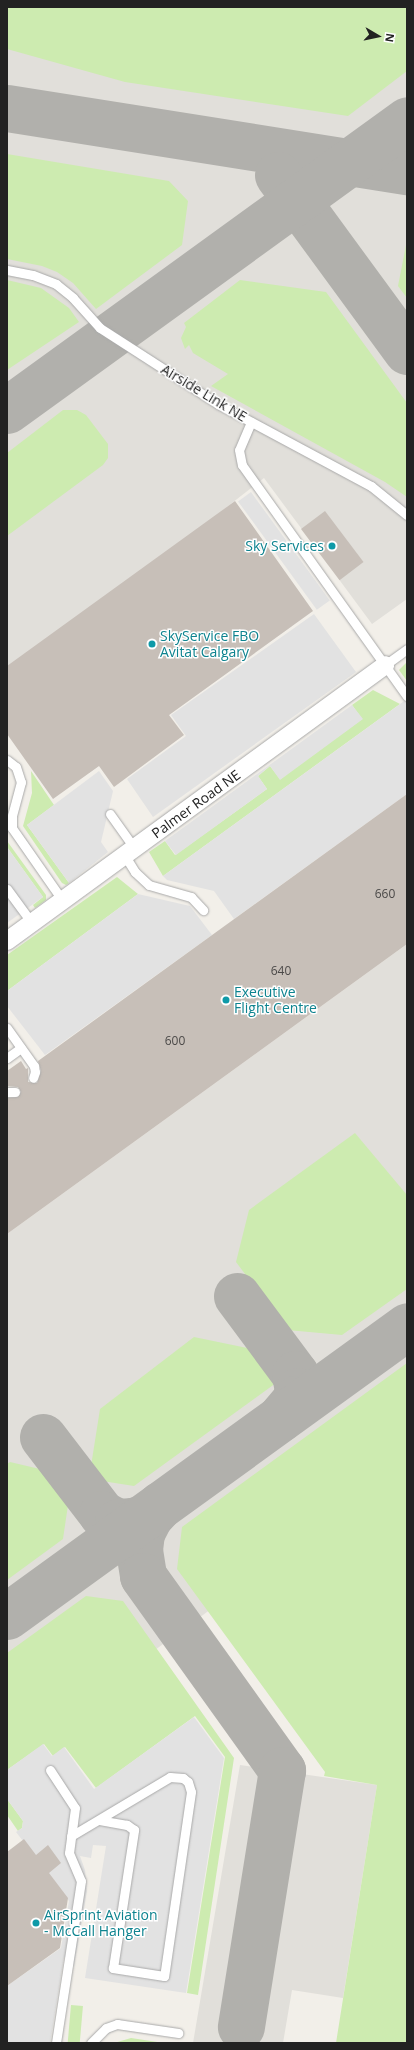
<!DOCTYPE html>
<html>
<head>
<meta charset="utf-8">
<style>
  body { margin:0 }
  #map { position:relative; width:414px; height:2050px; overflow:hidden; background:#f2efe9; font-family:"Open Sans",sans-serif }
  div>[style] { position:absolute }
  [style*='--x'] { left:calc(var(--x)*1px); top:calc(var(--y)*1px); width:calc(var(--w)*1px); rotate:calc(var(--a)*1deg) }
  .airport>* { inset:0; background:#e1dfda }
  .grass>* { inset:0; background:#cdebb0; transform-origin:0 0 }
  .parking>* { inset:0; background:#e2e2e2; transform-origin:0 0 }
  .taxiway>* { height:47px; margin:-23.5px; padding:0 23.5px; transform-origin:23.5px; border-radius:23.5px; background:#b1b0ac }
  .building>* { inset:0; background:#c7bfb8; transform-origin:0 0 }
  .roads { filter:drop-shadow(0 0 1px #a9a9a9) drop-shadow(0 0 1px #a9a9a9) }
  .service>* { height:9px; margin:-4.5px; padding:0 4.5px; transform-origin:4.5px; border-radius:4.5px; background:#fff }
  .minor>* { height:18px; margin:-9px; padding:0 9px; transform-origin:9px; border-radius:9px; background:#fff }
  .dots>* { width:11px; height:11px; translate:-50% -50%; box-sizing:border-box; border:2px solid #fff; border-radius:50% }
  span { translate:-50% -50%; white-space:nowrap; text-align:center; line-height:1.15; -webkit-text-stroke:3px #fff; paint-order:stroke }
  .number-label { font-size:12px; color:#4b4948 }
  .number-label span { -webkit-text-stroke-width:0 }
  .street-label { font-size:14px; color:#222 }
  .culture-label { font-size:14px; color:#0d838f }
  .right { translate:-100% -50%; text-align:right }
  .left { translate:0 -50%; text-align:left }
  .frame { position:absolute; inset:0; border:8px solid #222; pointer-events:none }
  .north { position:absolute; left:358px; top:16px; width:40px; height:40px; -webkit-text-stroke:3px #fff; paint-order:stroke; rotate:99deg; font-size:11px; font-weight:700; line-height:16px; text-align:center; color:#222 }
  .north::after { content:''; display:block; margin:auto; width:14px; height:18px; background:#222; clip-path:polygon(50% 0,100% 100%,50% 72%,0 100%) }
</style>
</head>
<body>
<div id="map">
  <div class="airport">
    <i style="clip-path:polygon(7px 7px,407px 7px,407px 599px,372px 624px,264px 478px,214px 517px,292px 626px,89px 773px,7px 666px)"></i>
    <i style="clip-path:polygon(407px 944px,407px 1466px,7px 1758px,7px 1234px)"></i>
    <i style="clip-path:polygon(240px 1765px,377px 1785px,343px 1998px,292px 1990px,283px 2043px,193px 2043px)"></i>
  </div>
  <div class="grass">
    <i style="clip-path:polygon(7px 7px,407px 7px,407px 71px,348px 116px,125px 82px,7px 49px)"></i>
    <i style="clip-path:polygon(7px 154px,169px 181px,188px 201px,182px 245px,96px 309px,73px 283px,57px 272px,42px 266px,7px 259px)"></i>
    <i style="clip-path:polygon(407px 240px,407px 298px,398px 286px)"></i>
    <i style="clip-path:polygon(7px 280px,41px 288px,69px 308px,79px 322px,7px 370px)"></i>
    <i style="clip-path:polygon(240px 280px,326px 292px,407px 403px,407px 497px,385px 482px,211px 386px,228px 374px,193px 353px,189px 345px,185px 349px,181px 338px,186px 327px,184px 323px)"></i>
    <i style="clip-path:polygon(63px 410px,77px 410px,86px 415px,108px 444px,108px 458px,103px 465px,7px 536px,7px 453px)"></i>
    <i style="clip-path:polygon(407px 662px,407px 681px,399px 670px)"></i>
    <i style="clip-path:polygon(373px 690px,400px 704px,163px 876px,149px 852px,165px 841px,175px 855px,267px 789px,258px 776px,270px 766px,280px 779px,362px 719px,352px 705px)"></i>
    <i style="clip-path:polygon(31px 771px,54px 805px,27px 825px,69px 883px,66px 885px,62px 883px,23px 826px,32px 793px)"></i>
    <i style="clip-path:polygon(7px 841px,46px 895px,46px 900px,35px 908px,33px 905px,43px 897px,7px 847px)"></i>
    <i style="clip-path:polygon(117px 877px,138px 894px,7px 991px,7px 955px)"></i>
    <i style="clip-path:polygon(355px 1133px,407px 1195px,407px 1289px,342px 1335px,287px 1330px,236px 1262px,249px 1210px)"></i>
    <i style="clip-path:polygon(194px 1337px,252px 1349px,276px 1383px,134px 1486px,102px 1481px,91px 1466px,100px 1409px)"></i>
    <i style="clip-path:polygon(407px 1363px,407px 2043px,336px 2043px,377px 1785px,324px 1776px,325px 1772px,177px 1569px,182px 1527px)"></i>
    <i style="clip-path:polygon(10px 1462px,44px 1470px,68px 1505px,63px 1539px,7px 1580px,7px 1464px)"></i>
    <i style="clip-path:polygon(86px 1596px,123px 1601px,234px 1758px,198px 1995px,187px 1993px,225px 1757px,195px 1716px,96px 1788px,65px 1747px,53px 1756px,44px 1744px,7px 1770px,7px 1653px)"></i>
    <i style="clip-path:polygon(7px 1799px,23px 1821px,22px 1828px,18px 1831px,7px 1815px)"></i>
    <i style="left:71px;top:2005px;width:12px;height:38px;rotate:5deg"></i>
    <i style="clip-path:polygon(131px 2038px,164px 2043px,114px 2043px)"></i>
  </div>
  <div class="parking">
    <i style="left:251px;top:492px;width:134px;height:16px;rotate:54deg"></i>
    <i style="clip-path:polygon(314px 614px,356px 672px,153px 817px,127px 779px,186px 736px,171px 715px)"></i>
    <i style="clip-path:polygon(407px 699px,407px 794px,234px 919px,214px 891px,167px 880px,163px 876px)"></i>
    <i style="clip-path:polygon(352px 705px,363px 719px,280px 780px,270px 766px,258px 776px,267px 789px,176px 855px,165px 841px)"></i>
    <i style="clip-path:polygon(99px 771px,113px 791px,101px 842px,108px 852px,69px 883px,27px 825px)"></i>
    <i style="clip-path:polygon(7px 847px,43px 897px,7px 923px)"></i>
    <i style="clip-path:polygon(138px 894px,190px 906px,212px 935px,45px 1055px,7px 1006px,7px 991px)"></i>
    <i style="clip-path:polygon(194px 1717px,224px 1758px,186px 1993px,85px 1978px,106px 1846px,93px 1845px,91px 1858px,80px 1856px,85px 1870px,87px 1891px,74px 1966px,64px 1957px,50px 2043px,7px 2043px,7px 1986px,61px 1948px,69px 1901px,16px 1832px,22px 1828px,23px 1821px,7px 1799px,7px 1770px,43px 1744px,52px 1756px,64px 1747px,94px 1789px)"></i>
  </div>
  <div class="taxiway">
    <i style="--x:7;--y:108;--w:405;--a:9"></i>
    <i style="--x:278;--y:175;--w:218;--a:53.8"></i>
    <i style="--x:7;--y:410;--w:494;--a:-35.9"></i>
    <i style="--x:237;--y:1296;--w:97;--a:53.4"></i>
    <i style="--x:295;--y:1374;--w:17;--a:80"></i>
    <i style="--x:298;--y:1391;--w:8;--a:104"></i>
    <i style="--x:296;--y:1399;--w:25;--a:130"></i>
    <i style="--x:43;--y:1437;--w:97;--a:52.5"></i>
    <i style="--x:102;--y:1514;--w:18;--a:27"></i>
    <i style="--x:118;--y:1522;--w:15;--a:-4"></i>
    <i style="--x:133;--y:1521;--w:10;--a:-17"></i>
    <i style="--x:160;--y:1505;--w:16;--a:133"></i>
    <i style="--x:149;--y:1517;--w:18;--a:117"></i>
    <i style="--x:141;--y:1533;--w:17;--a:97"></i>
    <i style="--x:139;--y:1550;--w:26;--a:81"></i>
    <i style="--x:143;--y:1576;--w:239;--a:54.4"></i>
    <i style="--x:282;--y:1770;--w:260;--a:99.1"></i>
    <i style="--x:7;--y:1616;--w:494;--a:-35.9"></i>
  </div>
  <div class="building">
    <i style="clip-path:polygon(235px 501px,313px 611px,169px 715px,184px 735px,114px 787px,99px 766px,53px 799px,7px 734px,7px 666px)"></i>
    <i style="left:325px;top:511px;width:64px;height:30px;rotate:53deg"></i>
    <i style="clip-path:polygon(407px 794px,407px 944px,7px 1234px,7px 1098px,18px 1097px,21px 1092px,18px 1087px,7px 1086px,7px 1071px,21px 1061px,26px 1069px,28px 1068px,28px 1082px,37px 1083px,41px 1071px,38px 1061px)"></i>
    <i style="clip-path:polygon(24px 1839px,36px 1855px,48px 1845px,61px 1863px,49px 1873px,68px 1898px,60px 1948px,7px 1986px,7px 1852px)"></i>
  </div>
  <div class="roads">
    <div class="service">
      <i style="--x:7;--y:270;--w:26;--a:11"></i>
      <i style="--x:33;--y:275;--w:25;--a:21"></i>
      <i style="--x:56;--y:284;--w:22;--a:39"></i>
      <i style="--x:73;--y:298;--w:40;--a:48"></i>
      <i style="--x:100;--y:328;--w:140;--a:32.8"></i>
      <i style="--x:218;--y:404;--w:174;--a:28.2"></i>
      <i style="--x:371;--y:486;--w:46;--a:38.9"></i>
      <i style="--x:251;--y:422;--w:30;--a:113"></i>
      <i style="--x:239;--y:450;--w:15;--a:79"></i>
      <i style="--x:242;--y:465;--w:284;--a:54.5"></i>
      <i style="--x:385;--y:665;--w:27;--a:-36"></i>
      <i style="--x:7;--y:760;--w:11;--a:38"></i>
      <i style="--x:16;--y:767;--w:16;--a:72"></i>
      <i style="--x:21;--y:782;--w:35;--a:105"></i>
      <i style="--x:12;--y:816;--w:12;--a:90"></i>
      <i style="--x:12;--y:828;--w:89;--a:55.1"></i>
      <i style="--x:110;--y:814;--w:43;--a:54.5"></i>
      <i style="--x:125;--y:856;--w:19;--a:58"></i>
      <i style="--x:135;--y:872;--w:19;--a:43"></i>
      <i style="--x:149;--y:885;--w:44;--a:15.9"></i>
      <i style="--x:191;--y:897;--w:18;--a:47"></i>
      <i style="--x:7;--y:889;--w:42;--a:53.7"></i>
      <i style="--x:7;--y:1028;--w:47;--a:54.6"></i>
      <i style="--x:34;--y:1066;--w:6;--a:81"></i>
      <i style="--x:35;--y:1072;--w:6;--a:108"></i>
      <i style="--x:7;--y:1058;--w:17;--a:-36"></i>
      <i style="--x:7;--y:1092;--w:8;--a:0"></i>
      <i style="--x:50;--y:1770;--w:45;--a:56.7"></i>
      <i style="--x:75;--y:1808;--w:45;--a:97.6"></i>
      <i style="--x:69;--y:1853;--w:30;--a:67"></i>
      <i style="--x:81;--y:1881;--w:164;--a:98.8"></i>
      <i style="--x:71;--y:1836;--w:115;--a:-30.8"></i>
      <i style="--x:170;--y:1777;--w:13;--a:4"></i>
      <i style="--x:183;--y:1778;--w:6;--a:39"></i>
      <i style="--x:188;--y:1782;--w:10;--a:73"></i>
      <i style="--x:191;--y:1792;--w:186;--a:98.3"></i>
      <i style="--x:164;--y:1976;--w:52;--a:-171.1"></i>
      <i style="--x:113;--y:1968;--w:140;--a:-81.3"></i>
      <i style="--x:134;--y:1830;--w:9;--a:-144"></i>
      <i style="--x:127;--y:1825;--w:28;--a:-170"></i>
      <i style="--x:91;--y:2043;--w:21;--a:-45"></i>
      <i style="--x:106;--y:2028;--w:12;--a:-20"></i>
      <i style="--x:117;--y:2024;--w:62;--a:8.4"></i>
    </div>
    <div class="minor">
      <i style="--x:7;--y:941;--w:468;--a:-36.1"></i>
    </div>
  </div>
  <div class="dots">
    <i style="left:332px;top:546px;background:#0f9aa8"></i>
    <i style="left:152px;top:644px;background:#0f9aa8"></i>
    <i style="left:226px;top:1000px;background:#0f9aa8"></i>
    <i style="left:36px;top:1923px;background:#0f9aa8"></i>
  </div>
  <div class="number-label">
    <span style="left:385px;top:894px">660</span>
    <span style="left:281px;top:971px">640</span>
    <span style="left:175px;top:1041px">600</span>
  </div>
  <div class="street-label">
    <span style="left:204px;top:393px;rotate:31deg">Airside Link NE</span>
    <span style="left:196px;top:804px;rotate:-36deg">Palmer Road NE</span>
  </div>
  <div class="culture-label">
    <span class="right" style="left:324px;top:546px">Sky Services</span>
    <span class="left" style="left:160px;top:644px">SkyService FBO<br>Avitat Calgary</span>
    <span class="left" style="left:234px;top:1000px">Executive<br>Flight Centre</span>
    <span class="left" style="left:44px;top:1923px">AirSprint Aviation<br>- McCall Hanger</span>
  </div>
  <div class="frame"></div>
  <div class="north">N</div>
</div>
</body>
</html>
